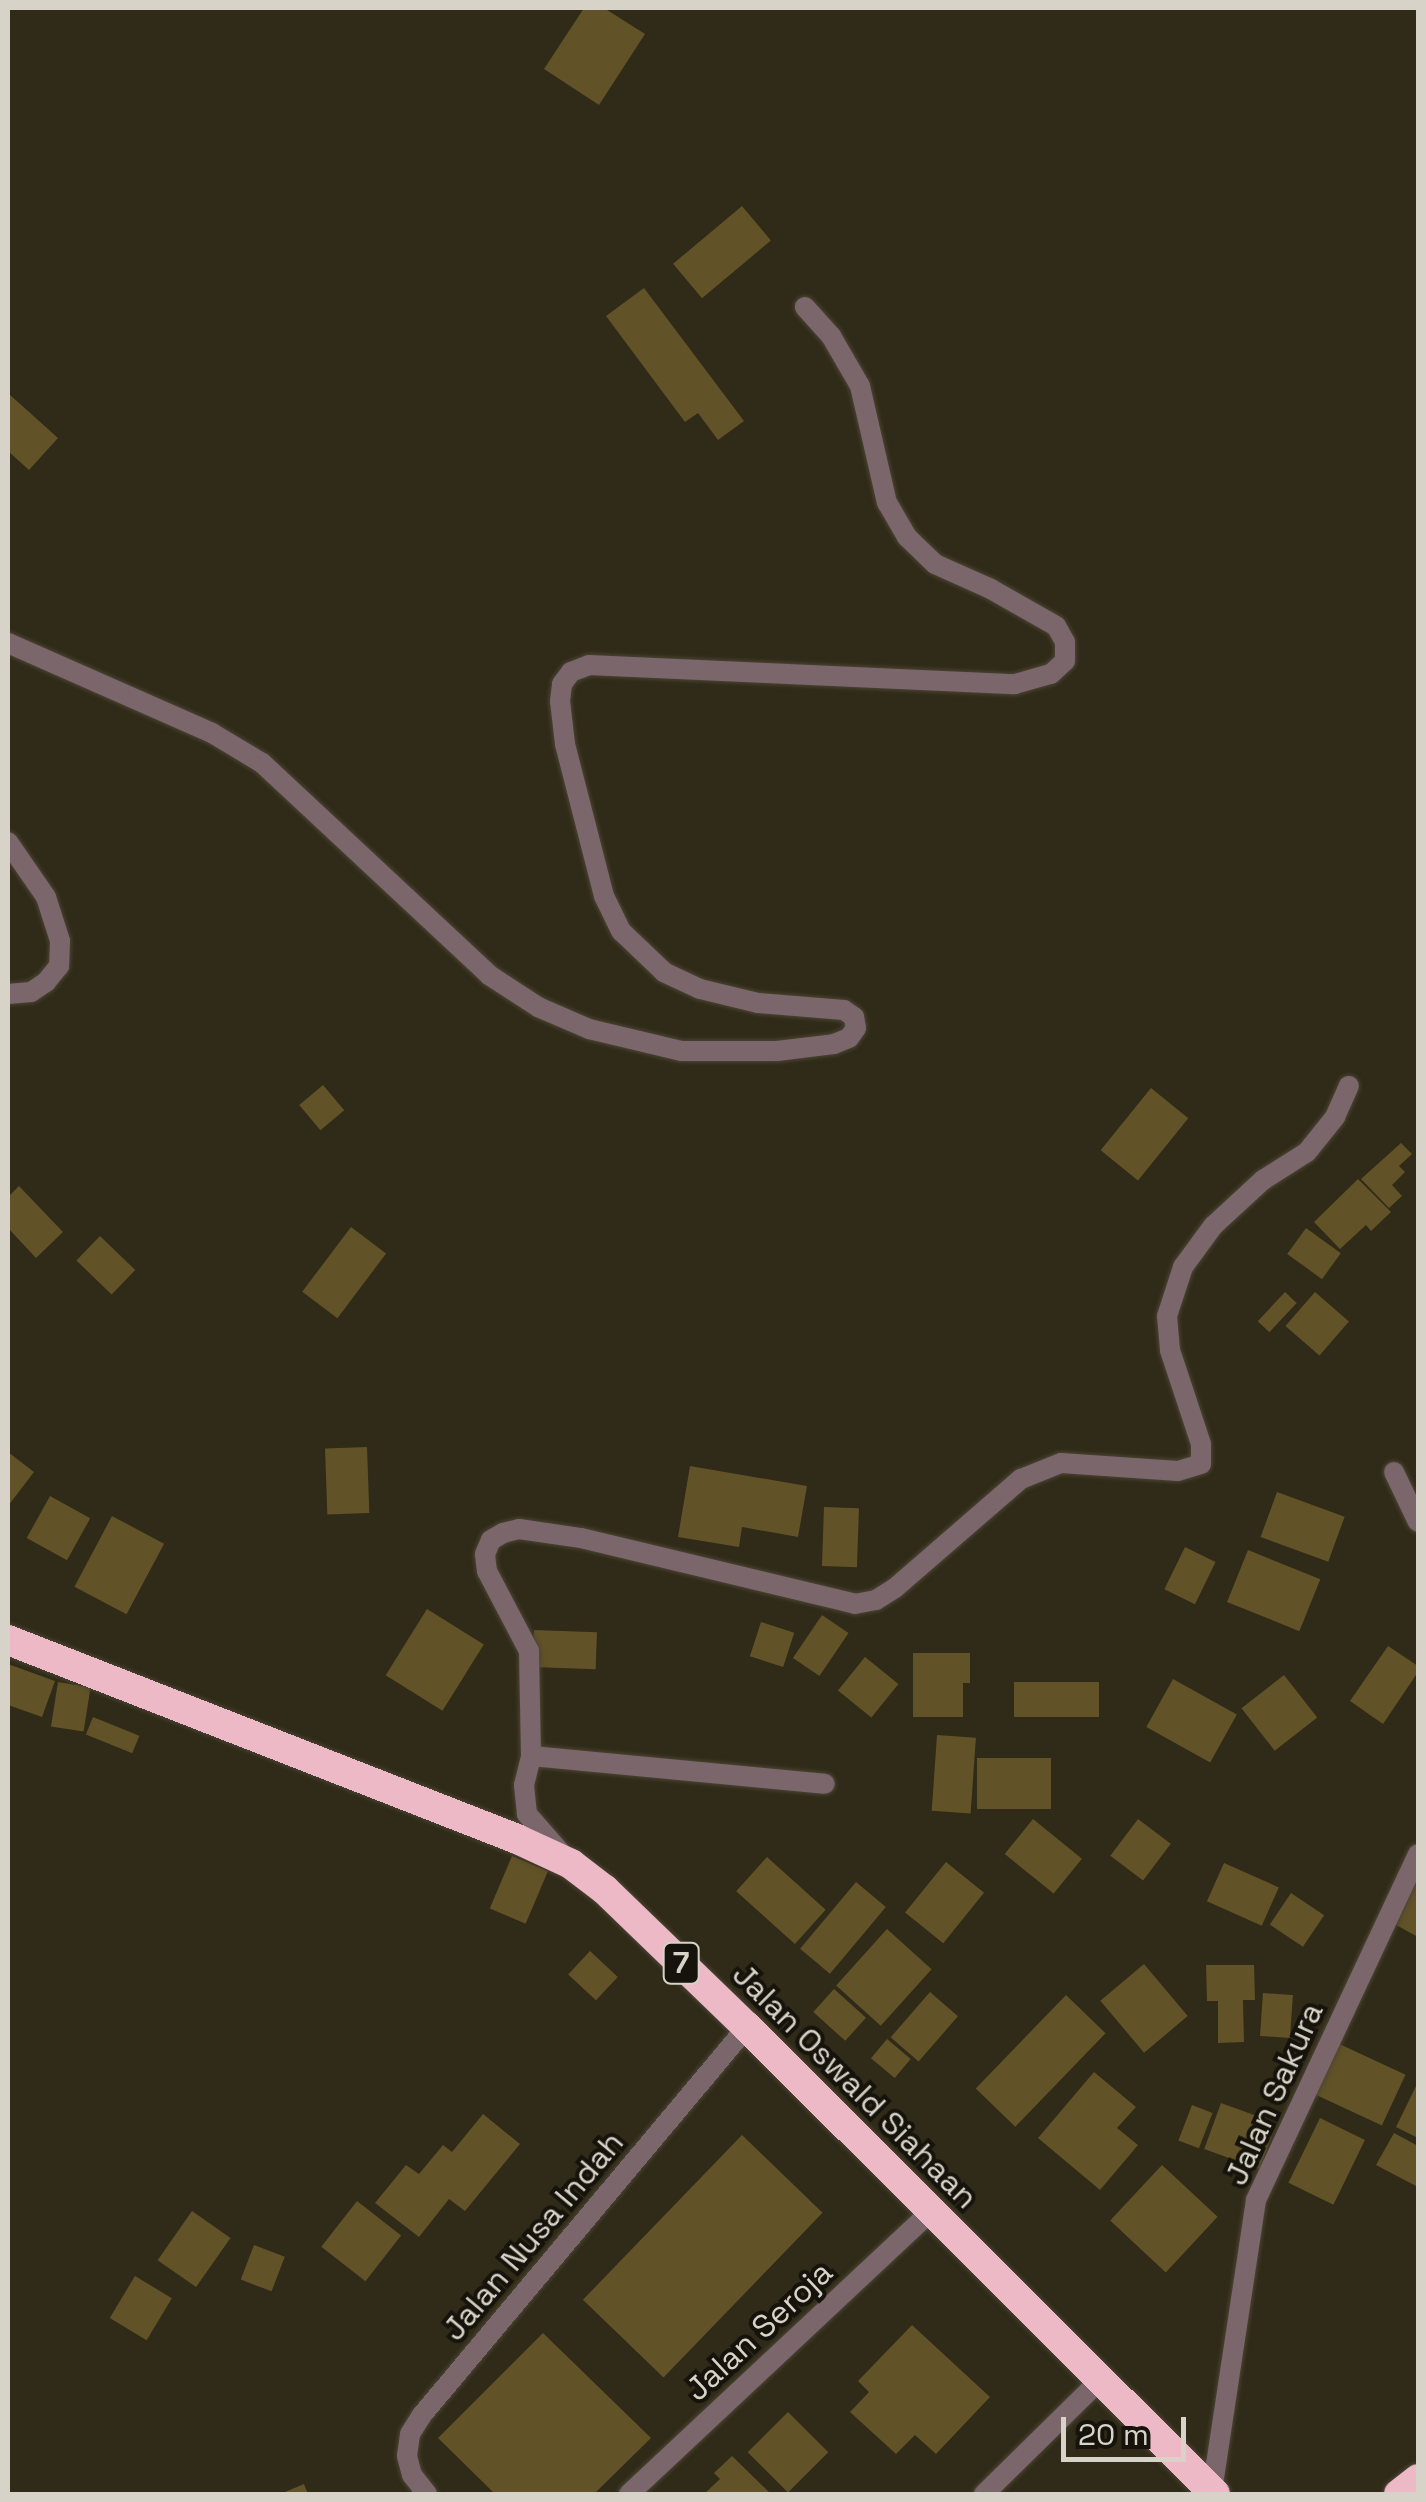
<!DOCTYPE html>
<html>
<head>
<meta charset="utf-8">
<style>
  body { margin:0 }
  #map { position:relative; width:1426px; height:2502px; overflow:hidden; background:#302a18; font-family:"Space Grotesk",sans-serif }
  div>[style] { position:absolute }
  [style*='--x'] { left:calc(var(--x)*1px); top:calc(var(--y)*1px); width:calc(var(--w)*1px); rotate:calc(var(--a)*1deg) }
  .building>* { inset:0; background:#615227; transform-origin:0 0 }
  .roads { filter:drop-shadow(0 0 2px #4b4534) drop-shadow(0 0 2px #4b4534) }
  .street>* { height:20px; margin:-10px; padding:0 10px; transform-origin:10px; border-radius:10px; background:#7b666c }
  .highway>* { height:30px; margin:-15px; padding:0 15px; transform-origin:15px; border-radius:15px; background:#edb9c7 }
  span { translate:-50% -50%; white-space:nowrap; text-align:center; line-height:1.15; -webkit-text-stroke:8px #15130b; paint-order:stroke }
  .shield-label span { padding:2px 8px; background:#15130b; border:2px solid; border-radius:8px; -webkit-text-stroke-width:0 }
  .shield-label { font-size:30px; color:#d7d3c8; font-weight:700 }
  .street-label { font-size:32px; color:#d7d3c8 }
  .frame { position:absolute; inset:0; border:10px solid #d7d3c8; pointer-events:none }
  .scale { position:absolute; left:1061px; top:2417px; width:125px; height:45px; box-sizing:border-box; border:5px solid #d7d3c8; border-top:0; padding-left:12px; font-size:30px; line-height:35px; white-space:nowrap; color:#d7d3c8; -webkit-text-stroke:8px #15130b; paint-order:stroke }
</style>
</head>
<body>
<div id="map">
  <div class="building">
    <i style="clip-path:polygon(584px 8px,604px 8px,645px 34px,599px 105px,544px 69px)"></i>
    <i style="left:742px;top:206px;width:45px;height:90px;rotate:50deg"></i>
    <i style="clip-path:polygon(644px 288px,744px 421px,718px 440px,698px 413px,685px 422px,606px 316px)"></i>
    <i style="clip-path:polygon(9px 394px,58px 438px,29px 470px,8px 451px)"></i>
    <i style="left:323px;top:1085px;width:33px;height:31px;rotate:50deg"></i>
    <i style="left:1151px;top:1088px;width:48px;height:80px;rotate:39deg"></i>
    <i style="clip-path:polygon(1401px 1143px,1412px 1154px,1399px 1166px,1405px 1172px,1392px 1185px,1402px 1196px,1389px 1208px,1361px 1179px)"></i>
    <i style="clip-path:polygon(1358px 1179px,1391px 1212px,1371px 1231px,1366px 1225px,1340px 1249px,1314px 1222px)"></i>
    <i style="clip-path:polygon(19px 1186px,63px 1232px,36px 1258px,8px 1228px,8px 1197px)"></i>
    <i style="left:351px;top:1227px;width:44px;height:81px;rotate:37deg"></i>
    <i style="left:1306px;top:1228px;width:43px;height:32px;rotate:36deg"></i>
    <i style="left:100px;top:1236px;width:49px;height:34px;rotate:44deg"></i>
    <i style="left:1285px;top:1292px;width:16px;height:40px;rotate:43deg"></i>
    <i style="left:1315px;top:1292px;width:45px;height:45px;rotate:41deg"></i>
    <i style="left:367px;top:1447px;width:66px;height:42px;rotate:88deg"></i>
    <i style="clip-path:polygon(8px 1452px,34px 1472px,8px 1506px)"></i>
    <i style="clip-path:polygon(690px 1466px,807px 1486px,798px 1537px,742px 1527px,739px 1547px,678px 1537px)"></i>
    <i style="left:1277px;top:1492px;width:72px;height:48px;rotate:20deg"></i>
    <i style="left:50px;top:1496px;width:46px;height:48px;rotate:29deg"></i>
    <i style="left:824px;top:1507px;width:35px;height:59px;rotate:2deg"></i>
    <i style="left:112px;top:1516px;width:59px;height:80px;rotate:28deg"></i>
    <i style="left:1185px;top:1547px;width:34px;height:47px;rotate:26deg"></i>
    <i style="left:1248px;top:1550px;width:78px;height:56px;rotate:22deg"></i>
    <i style="left:427px;top:1609px;width:67px;height:78px;rotate:32deg"></i>
    <i style="left:822px;top:1615px;width:32px;height:52px;rotate:34deg"></i>
    <i style="left:761px;top:1622px;width:35px;height:36px;rotate:18deg"></i>
    <i style="left:534px;top:1630px;width:63px;height:37px;rotate:2deg"></i>
    <i style="clip-path:polygon(1388px 1646px,1418px 1666px,1418px 1672px,1383px 1724px,1350px 1701px)"></i>
    <i style="clip-path:polygon(913px 1653px,970px 1653px,970px 1683px,963px 1683px,963px 1717px,913px 1717px)"></i>
    <i style="left:865px;top:1657px;width:43px;height:43px;rotate:39deg"></i>
    <i style="clip-path:polygon(8px 1664px,55px 1681px,42px 1717px,8px 1705px)"></i>
    <i style="left:1284px;top:1675px;width:54px;height:54px;rotate:52deg"></i>
    <i style="left:1173px;top:1679px;width:73px;height:55px;rotate:29deg"></i>
    <i style="left:58px;top:1682px;width:33px;height:45px;rotate:9deg"></i>
    <i style="left:1014px;top:1682px;width:85px;height:35px"></i>
    <i style="left:93px;top:1717px;width:50px;height:19px;rotate:22deg"></i>
    <i style="left:937px;top:1735px;width:39px;height:76px;rotate:4deg"></i>
    <i style="left:977px;top:1758px;width:74px;height:51px"></i>
    <i style="left:1033px;top:1819px;width:63px;height:45px;rotate:39deg"></i>
    <i style="left:1138px;top:1819px;width:41px;height:46px;rotate:37deg"></i>
    <i style="left:512px;top:1856px;width:39px;height:57px;rotate:23deg"></i>
    <i style="left:767px;top:1857px;width:79px;height:46px;rotate:42deg"></i>
    <i style="left:946px;top:1862px;width:49px;height:65px;rotate:39deg"></i>
    <i style="left:1224px;top:1863px;width:60px;height:42px;rotate:24deg"></i>
    <i style="clip-path:polygon(1418px 1870px,1418px 1937px,1389px 1921px)"></i>
    <i style="left:856px;top:1882px;width:39px;height:87px;rotate:40deg"></i>
    <i style="left:1291px;top:1893px;width:40px;height:38px;rotate:34deg"></i>
    <i style="left:887px;top:1929px;width:60px;height:76px;rotate:42deg"></i>
    <i style="left:590px;top:1951px;width:38px;height:32px;rotate:43deg"></i>
    <i style="left:1144px;top:1964px;width:68px;height:57px;rotate:50deg"></i>
    <i style="clip-path:polygon(1206px 1965px,1254px 1965px,1255px 2000px,1243px 2000px,1244px 2042px,1218px 2043px,1218px 2001px,1207px 2001px)"></i>
    <i style="left:834px;top:1989px;width:43px;height:31px;rotate:42deg"></i>
    <i style="left:930px;top:1992px;width:37px;height:60px;rotate:41deg"></i>
    <i style="left:1263px;top:1993px;width:30px;height:43px;rotate:4deg"></i>
    <i style="left:1066px;top:1995px;width:55px;height:130px;rotate:44deg"></i>
    <i style="left:887px;top:2039px;width:31px;height:25px;rotate:40deg"></i>
    <i style="left:1333px;top:2041px;width:80px;height:56px;rotate:25deg"></i>
    <i style="clip-path:polygon(1094px 2072px,1136px 2107px,1117px 2128px,1138px 2145px,1100px 2190px,1038px 2138px)"></i>
    <i style="clip-path:polygon(1418px 2082px,1418px 2138px,1396px 2127px)"></i>
    <i style="left:1221px;top:2103px;width:59px;height:49px;rotate:20deg"></i>
    <i style="left:1192px;top:2105px;width:22px;height:38px;rotate:21deg"></i>
    <i style="clip-path:polygon(483px 2114px,520px 2144px,465px 2211px,449px 2199px,419px 2237px,375px 2203px,406px 2165px,419px 2174px,443px 2145px,452px 2152px)"></i>
    <i style="left:1320px;top:2118px;width:50px;height:72px;rotate:26deg"></i>
    <i style="clip-path:polygon(1394px 2133px,1418px 2146px,1416px 2186px,1376px 2165px)"></i>
    <i style="left:742px;top:2135px;width:112px;height:229px;rotate:44deg"></i>
    <i style="left:1162px;top:2165px;width:76px;height:76px;rotate:43deg"></i>
    <i style="left:357px;top:2201px;width:56px;height:58px;rotate:38deg"></i>
    <i style="left:192px;top:2211px;width:47px;height:60px;rotate:35deg"></i>
    <i style="left:254px;top:2245px;width:33px;height:37px;rotate:21deg"></i>
    <i style="left:135px;top:2276px;width:43px;height:49px;rotate:31deg"></i>
    <i style="clip-path:polygon(912px 2325px,990px 2397px,936px 2454px,915px 2435px,896px 2454px,850px 2412px,869px 2392px,858px 2381px)"></i>
    <i style="clip-path:polygon(543px 2333px,651px 2438px,594px 2494px,495px 2494px,438px 2438px)"></i>
    <i style="left:788px;top:2412px;width:57px;height:57px;rotate:45deg"></i>
    <i style="clip-path:polygon(732px 2456px,771px 2494px,704px 2494px,720px 2479px,714px 2473px)"></i>
    <i style="clip-path:polygon(304px 2484px,308px 2494px,280px 2494px)"></i>
  </div>
  <div class="roads">
    <div class="street">
      <i style="--x:8;--y:643;--w:223;--a:23.8"></i>
      <i style="--x:212;--y:733;--w:58;--a:31"></i>
      <i style="--x:262;--y:763;--w:311;--a:43"></i>
      <i style="--x:489;--y:975;--w:59;--a:33.1"></i>
      <i style="--x:538;--y:1007;--w:56;--a:23.3"></i>
      <i style="--x:589;--y:1029;--w:95;--a:13.4"></i>
      <i style="--x:681;--y:1051;--w:96;--a:0"></i>
      <i style="--x:777;--y:1051;--w:57;--a:-7"></i>
      <i style="--x:834;--y:1044;--w:16;--a:-22"></i>
      <i style="--x:849;--y:1038;--w:12;--a:-55"></i>
      <i style="--x:856;--y:1028;--w:11;--a:-100"></i>
      <i style="--x:854;--y:1017;--w:12;--a:-145"></i>
      <i style="--x:844;--y:1010;--w:86;--a:-175.3"></i>
      <i style="--x:758;--y:1003;--w:60;--a:-166.4"></i>
      <i style="--x:700;--y:989;--w:40;--a:-155"></i>
      <i style="--x:664;--y:972;--w:59;--a:-136.4"></i>
      <i style="--x:621;--y:931;--w:39;--a:-116"></i>
      <i style="--x:604;--y:896;--w:157;--a:-104.4"></i>
      <i style="--x:565;--y:744;--w:43;--a:-96.6"></i>
      <i style="--x:560;--y:701;--w:17;--a:-83"></i>
      <i style="--x:562;--y:684;--w:15;--a:-53"></i>
      <i style="--x:571;--y:672;--w:19;--a:-21"></i>
      <i style="--x:589;--y:665;--w:426;--a:2.6"></i>
      <i style="--x:1015;--y:684;--w:37;--a:-16"></i>
      <i style="--x:1051;--y:674;--w:19;--a:-43"></i>
      <i style="--x:1065;--y:661;--w:19;--a:-90"></i>
      <i style="--x:1065;--y:642;--w:18;--a:-119"></i>
      <i style="--x:1056;--y:626;--w:75;--a:-150.4"></i>
      <i style="--x:991;--y:589;--w:61;--a:-155.9"></i>
      <i style="--x:935;--y:564;--w:39;--a:-136"></i>
      <i style="--x:907;--y:537;--w:39;--a:-120"></i>
      <i style="--x:887;--y:503;--w:120;--a:-103"></i>
      <i style="--x:860;--y:386;--w:58;--a:-120.1"></i>
      <i style="--x:831;--y:336;--w:39;--a:-132"></i>
      <i style="--x:8;--y:842;--w:67;--a:55.4"></i>
      <i style="--x:46;--y:897;--w:46;--a:72.3"></i>
      <i style="--x:60;--y:941;--w:25;--a:92"></i>
      <i style="--x:59;--y:966;--w:21;--a:129"></i>
      <i style="--x:46;--y:982;--w:18;--a:146"></i>
      <i style="--x:31;--y:992;--w:23;--a:175"></i>
      <i style="--x:1394;--y:1472;--w:55;--a:64.4"></i>
      <i style="--x:531;--y:1756;--w:105;--a:-91.1"></i>
      <i style="--x:529;--y:1651;--w:90;--a:-117.7"></i>
      <i style="--x:487;--y:1571;--w:17;--a:-97"></i>
      <i style="--x:485;--y:1554;--w:15;--a:-67"></i>
      <i style="--x:491;--y:1540;--w:14;--a:-30"></i>
      <i style="--x:503;--y:1533;--w:16;--a:-14"></i>
      <i style="--x:519;--y:1529;--w:63;--a:8.3"></i>
      <i style="--x:581;--y:1538;--w:282;--a:13.5"></i>
      <i style="--x:855;--y:1604;--w:21;--a:-11"></i>
      <i style="--x:876;--y:1600;--w:22;--a:-32"></i>
      <i style="--x:895;--y:1588;--w:167;--a:-40.9"></i>
      <i style="--x:1021;--y:1479;--w:43;--a:-21.8"></i>
      <i style="--x:1061;--y:1463;--w:117;--a:3.9"></i>
      <i style="--x:1178;--y:1471;--w:24;--a:-17"></i>
      <i style="--x:1201;--y:1464;--w:20;--a:-90"></i>
      <i style="--x:1201;--y:1444;--w:99;--a:-108.3"></i>
      <i style="--x:1170;--y:1350;--w:34;--a:-95"></i>
      <i style="--x:1167;--y:1316;--w:52;--a:-71.9"></i>
      <i style="--x:1183;--y:1267;--w:51;--a:-53.8"></i>
      <i style="--x:1213;--y:1226;--w:68;--a:-42.6"></i>
      <i style="--x:1263;--y:1180;--w:52;--a:-32.5"></i>
      <i style="--x:1307;--y:1152;--w:45;--a:-51.3"></i>
      <i style="--x:1335;--y:1117;--w:34;--a:-66"></i>
      <i style="--x:563;--y:1855;--w:55;--a:-131.3"></i>
      <i style="--x:527;--y:1814;--w:29;--a:-96"></i>
      <i style="--x:524;--y:1785;--w:30;--a:-76"></i>
      <i style="--x:531;--y:1756;--w:295;--a:5.4"></i>
      <i style="--x:1212;--y:2491;--w:294;--a:-81.4"></i>
      <i style="--x:1256;--y:2200;--w:382;--a:-64.9"></i>
      <i style="--x:427;--y:2494;--w:24;--a:-128"></i>
      <i style="--x:412;--y:2475;--w:20;--a:-105"></i>
      <i style="--x:407;--y:2456;--w:22;--a:-82"></i>
      <i style="--x:410;--y:2434;--w:22;--a:-58"></i>
      <i style="--x:422;--y:2415;--w:506;--a:-50.05"></i>
      <i style="--x:629;--y:2494;--w:414;--a:-43.1"></i>
      <i style="--x:984;--y:2494;--w:165;--a:-44.5"></i>
    </div>
    <div class="highway">
      <i style="--x:8;--y:1640;--w:547;--a:21.35"></i>
      <i style="--x:517;--y:1839;--w:60;--a:24.8"></i>
      <i style="--x:571;--y:1864;--w:43;--a:37.4"></i>
      <i style="--x:605;--y:1890;--w:197;--a:44"></i>
      <i style="--x:747;--y:2027;--w:661;--a:44.94"></i>
      <i style="--x:1399;--y:2494;--w:24;--a:-38"></i>
    </div>
  </div>
  <div class="shield-label">
    <span style="left:681px;top:1963px">7</span>
  </div>
  <div class="street-label">
    <span style="left:855px;top:2086px;rotate:45deg">Jalan Oswald Siahaan</span>
    <span style="left:1274px;top:2094px;rotate:-66deg">Jalan Sakura</span>
    <span style="left:533px;top:2236px;rotate:-50deg">Jalan Nusa Indah</span>
    <span style="left:759px;top:2331px;rotate:-43deg">Jalan Seroja</span>
  </div>
  <div class="frame"></div>
  <div class="scale">20 m</div>
</div>
</body>
</html>
